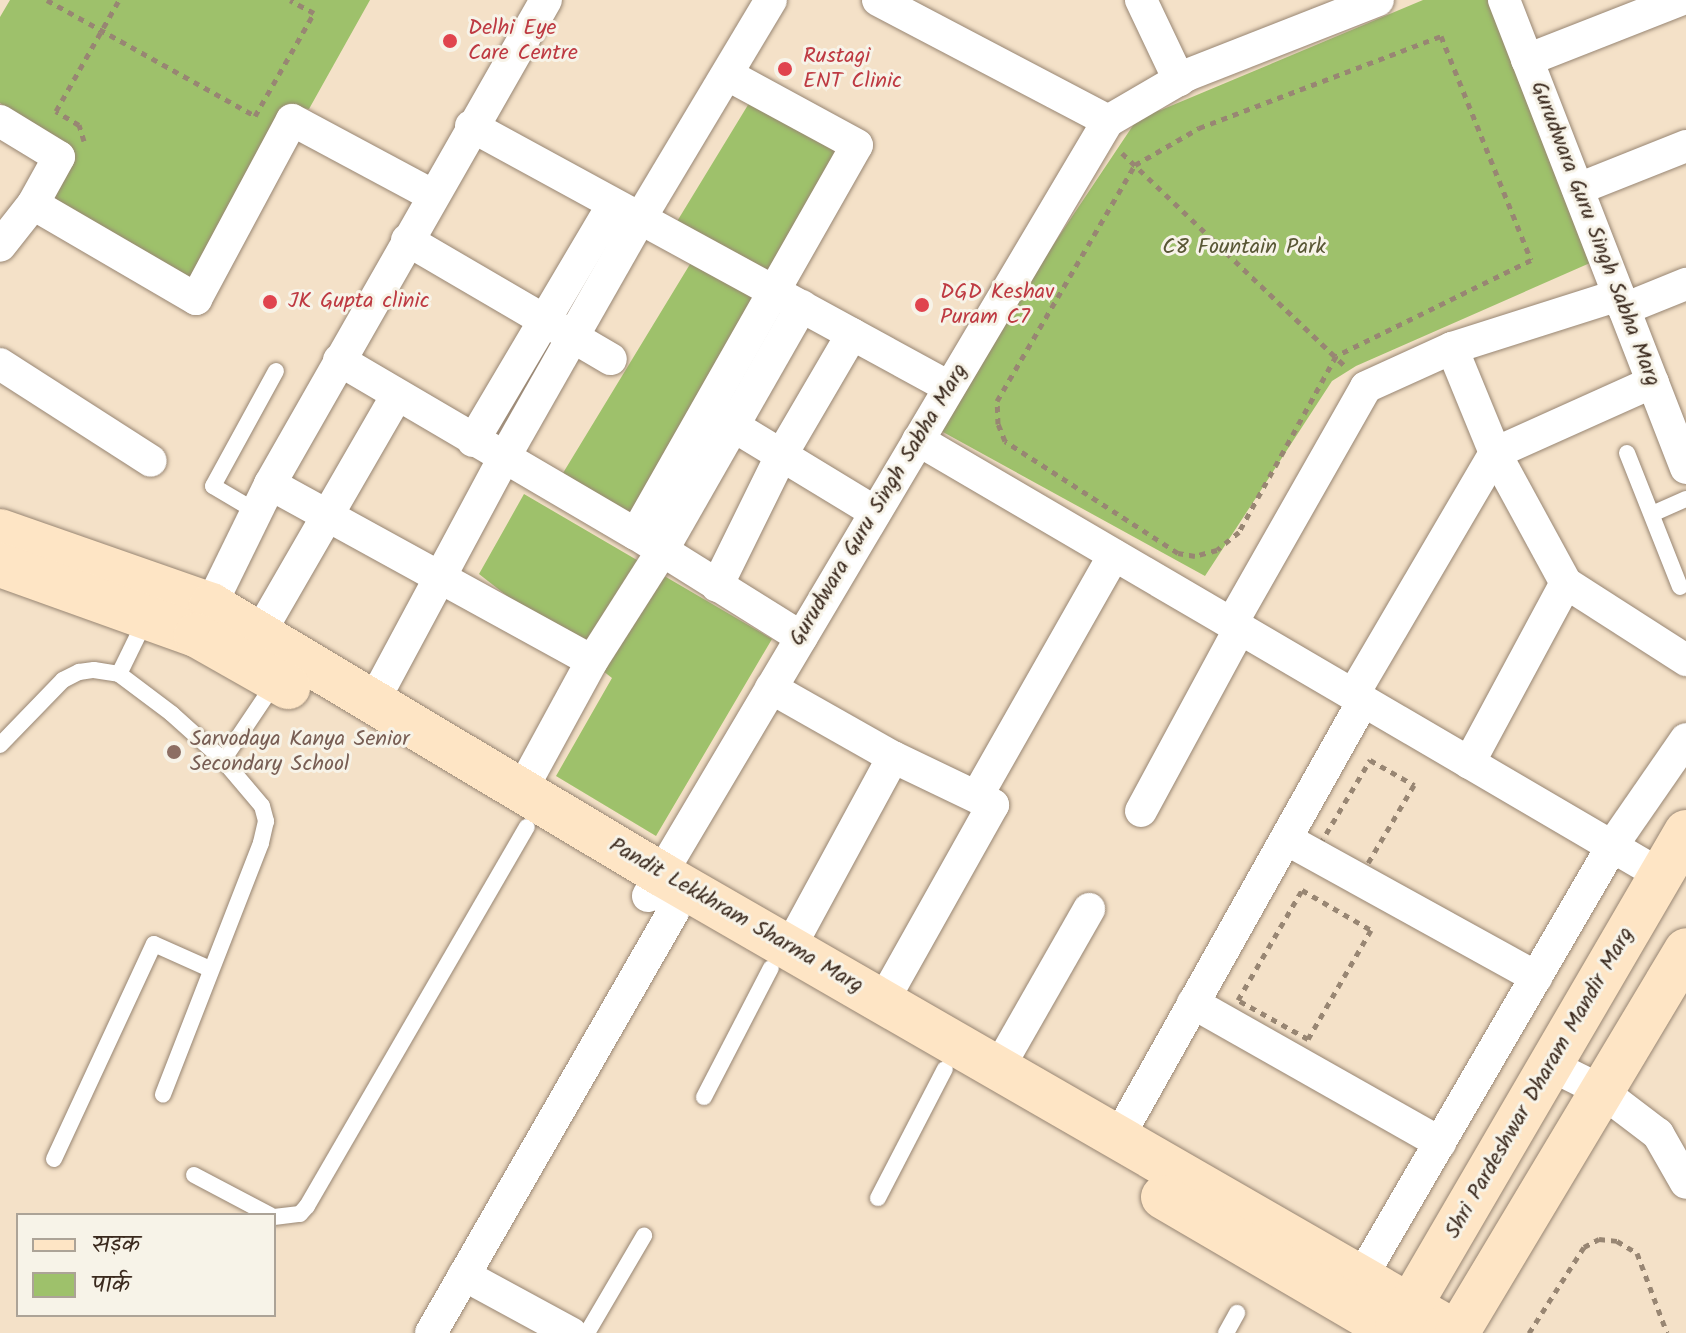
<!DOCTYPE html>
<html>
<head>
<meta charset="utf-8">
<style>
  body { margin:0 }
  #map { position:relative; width:1686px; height:1333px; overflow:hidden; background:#f4e1c8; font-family:Kalam,"Playpen Sans Deva",sans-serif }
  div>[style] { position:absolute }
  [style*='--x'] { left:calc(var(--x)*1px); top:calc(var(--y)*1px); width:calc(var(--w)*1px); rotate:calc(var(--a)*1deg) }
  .green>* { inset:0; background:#9ec16b }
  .path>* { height:5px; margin-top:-2.5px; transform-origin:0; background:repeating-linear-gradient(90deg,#988673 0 6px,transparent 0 12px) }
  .roads { filter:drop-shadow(0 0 2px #988673) drop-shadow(0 0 2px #988673) }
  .lane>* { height:16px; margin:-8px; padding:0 8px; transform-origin:8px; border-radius:8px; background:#fff }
  .street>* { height:32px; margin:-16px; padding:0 16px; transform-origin:16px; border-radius:16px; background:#fff }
  .secondary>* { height:44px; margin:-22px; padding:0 22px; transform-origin:22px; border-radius:22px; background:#fee5c5 }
  .dots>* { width:22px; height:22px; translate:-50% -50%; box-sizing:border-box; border:4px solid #f7f3e8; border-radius:50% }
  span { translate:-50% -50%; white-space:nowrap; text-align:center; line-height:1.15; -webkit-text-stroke:6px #f7f3e8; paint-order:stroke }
  .health-label { font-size:22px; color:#be3a42 }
  .left { translate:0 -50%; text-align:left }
  .street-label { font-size:22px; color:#3b2a1e }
  .park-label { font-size:22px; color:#595735 }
  .education-label { font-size:22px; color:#785e54 }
  .legend { position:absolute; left:16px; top:1213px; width:260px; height:104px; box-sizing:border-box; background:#f7f3e8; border:2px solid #aca397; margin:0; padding:10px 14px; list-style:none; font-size:24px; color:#3b2a1e }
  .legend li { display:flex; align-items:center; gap:16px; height:40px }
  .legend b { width:40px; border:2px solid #aca397 }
</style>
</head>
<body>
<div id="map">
  <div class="green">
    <i style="clip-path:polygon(10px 0,370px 0,309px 109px,285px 106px,194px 286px,50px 201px,73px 152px,0 103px,0 17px)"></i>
    <i style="clip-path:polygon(1423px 0,1490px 0,1590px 263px,1356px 366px,1332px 381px,1205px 576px,932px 426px,1140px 115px,1161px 110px)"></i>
    <i style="clip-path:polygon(751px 100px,844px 148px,633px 516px,563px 473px,698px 251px,673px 228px)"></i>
    <i style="clip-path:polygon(524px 494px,772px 639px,656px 836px,556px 776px,612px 678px,479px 574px)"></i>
  </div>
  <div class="path">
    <i style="--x:47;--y:0;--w:238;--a:29.1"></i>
    <i style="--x:255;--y:116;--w:119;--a:-60.2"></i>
    <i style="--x:314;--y:13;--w:27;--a:-152"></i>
    <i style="--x:1441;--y:36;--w:241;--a:68.1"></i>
    <i style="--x:1531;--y:260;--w:217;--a:153.8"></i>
    <i style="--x:1336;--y:356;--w:201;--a:118.9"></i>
    <i style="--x:1239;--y:532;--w:28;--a:141"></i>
    <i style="--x:1217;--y:550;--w:23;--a:165"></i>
    <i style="--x:1195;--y:556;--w:17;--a:-170"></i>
    <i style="--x:1178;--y:553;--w:206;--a:-147.1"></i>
    <i style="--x:1005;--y:441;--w:18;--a:-112"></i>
    <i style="--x:998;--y:424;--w:23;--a:-92"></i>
    <i style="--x:997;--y:401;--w:273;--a:-59.7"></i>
    <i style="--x:1135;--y:165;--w:74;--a:-30"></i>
    <i style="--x:1199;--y:128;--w:259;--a:-20.8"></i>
    <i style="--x:84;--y:141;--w:17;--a:-107"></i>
    <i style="--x:79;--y:125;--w:27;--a:-149"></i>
    <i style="--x:56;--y:111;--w:128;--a:-60.4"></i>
    <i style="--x:1122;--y:153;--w:310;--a:43.7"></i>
    <i style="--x:1370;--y:760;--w:51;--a:29.6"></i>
    <i style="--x:1414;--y:785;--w:99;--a:120.5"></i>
    <i style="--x:1364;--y:870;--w:51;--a:-149.4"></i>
    <i style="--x:1320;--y:844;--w:98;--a:-59.2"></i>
    <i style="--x:1302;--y:890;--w:80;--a:30.1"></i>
    <i style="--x:1371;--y:930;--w:126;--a:120"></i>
    <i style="--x:1308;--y:1039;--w:80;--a:-150.9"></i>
    <i style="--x:1238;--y:1000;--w:127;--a:-59.8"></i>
    <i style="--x:1529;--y:1333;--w:102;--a:-57.4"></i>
    <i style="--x:1584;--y:1247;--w:17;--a:-28"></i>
    <i style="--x:1599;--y:1239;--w:18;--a:6"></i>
    <i style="--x:1617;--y:1241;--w:23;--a:31"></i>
    <i style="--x:1637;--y:1253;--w:85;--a:69.4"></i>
  </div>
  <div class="roads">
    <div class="lane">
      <i style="--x:1627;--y:453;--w:144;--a:68.4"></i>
      <i style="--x:257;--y:512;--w:51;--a:-149.4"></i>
      <i style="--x:213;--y:486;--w:131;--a:-61.3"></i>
      <i style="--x:1652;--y:514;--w:37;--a:-24"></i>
      <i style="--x:119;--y:674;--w:61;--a:-63.9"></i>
      <i style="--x:0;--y:745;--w:91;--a:-45.9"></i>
      <i style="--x:63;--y:680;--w:18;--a:-27"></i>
      <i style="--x:79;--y:672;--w:15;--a:-8"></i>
      <i style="--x:94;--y:670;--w:25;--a:9"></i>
      <i style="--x:119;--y:674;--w:66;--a:37"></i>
      <i style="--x:172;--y:714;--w:69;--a:42"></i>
      <i style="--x:223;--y:760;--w:60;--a:49.7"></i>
      <i style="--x:262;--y:806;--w:16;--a:75"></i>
      <i style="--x:266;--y:821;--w:23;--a:103"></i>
      <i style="--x:261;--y:843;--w:270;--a:111.3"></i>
      <i style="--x:223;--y:760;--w:95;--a:-56.1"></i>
      <i style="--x:704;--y:1097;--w:145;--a:-62.6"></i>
      <i style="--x:54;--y:1159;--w:237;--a:-65.1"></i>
      <i style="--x:154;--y:944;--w:61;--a:24.1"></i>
      <i style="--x:194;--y:1175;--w:86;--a:27.8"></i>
      <i style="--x:878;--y:1198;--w:145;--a:-62.6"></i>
      <i style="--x:274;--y:1217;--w:26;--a:-7"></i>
      <i style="--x:300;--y:1214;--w:11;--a:-49"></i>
      <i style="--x:307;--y:1206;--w:438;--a:-59.9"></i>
      <i style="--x:587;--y:1333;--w:113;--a:-59.6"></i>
      <i style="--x:1226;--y:1333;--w:23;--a:-61"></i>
    </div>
    <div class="street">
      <i style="--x:878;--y:0;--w:260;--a:27.7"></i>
      <i style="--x:1141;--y:0;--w:89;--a:64.6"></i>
      <i style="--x:1504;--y:0;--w:502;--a:68.75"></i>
      <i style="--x:1527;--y:60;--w:164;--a:-21.4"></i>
      <i style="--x:0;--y:121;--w:69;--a:31.4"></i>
      <i style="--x:59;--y:157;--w:54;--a:119"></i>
      <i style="--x:33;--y:204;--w:53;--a:128.2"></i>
      <i style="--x:471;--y:126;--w:545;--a:28.64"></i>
      <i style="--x:1578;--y:189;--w:116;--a:-21.7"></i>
      <i style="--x:33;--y:204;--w:189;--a:30.2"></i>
      <i style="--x:196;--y:299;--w:203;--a:-61.8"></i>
      <i style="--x:292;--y:120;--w:159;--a:28.2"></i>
      <i style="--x:407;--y:240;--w:236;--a:30.3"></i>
      <i style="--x:1624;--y:309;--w:67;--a:-22"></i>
      <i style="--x:1452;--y:348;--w:113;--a:67.7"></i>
      <i style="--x:1495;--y:453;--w:148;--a:61.4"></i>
      <i style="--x:1566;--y:583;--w:143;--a:32.7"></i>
      <i style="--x:339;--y:360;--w:344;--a:30.4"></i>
      <i style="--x:636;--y:534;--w:195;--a:32"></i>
      <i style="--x:0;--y:364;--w:179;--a:32.7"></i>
      <i style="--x:717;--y:416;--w:185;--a:31.3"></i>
      <i style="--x:918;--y:440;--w:861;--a:30.35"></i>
      <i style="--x:473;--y:441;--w:275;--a:-59.4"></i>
      <i style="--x:270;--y:484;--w:367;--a:28.8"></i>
      <i style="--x:636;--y:534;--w:447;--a:-60.4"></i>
      <i style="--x:857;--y:145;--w:147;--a:-151.5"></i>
      <i style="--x:717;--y:586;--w:147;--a:-63.8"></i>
      <i style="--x:782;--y:454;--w:139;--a:-59.7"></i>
      <i style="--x:1232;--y:623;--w:271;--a:-60.4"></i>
      <i style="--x:1366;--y:387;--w:94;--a:-24.4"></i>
      <i style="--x:1452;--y:348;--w:175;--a:-17.6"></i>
      <i style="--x:201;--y:625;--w:157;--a:-63.9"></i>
      <i style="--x:270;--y:484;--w:557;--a:-60.31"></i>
      <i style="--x:259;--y:634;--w:276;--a:-60"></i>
      <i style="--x:771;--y:688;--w:140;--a:29.5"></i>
      <i style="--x:893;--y:757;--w:111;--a:25.6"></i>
      <i style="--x:993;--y:805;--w:225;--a:119.3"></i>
      <i style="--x:1353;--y:695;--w:281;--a:-59.6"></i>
      <i style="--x:1495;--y:453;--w:173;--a:-24.2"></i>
      <i style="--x:372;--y:704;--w:279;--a:-61.8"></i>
      <i style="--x:504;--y:458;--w:277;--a:-60.4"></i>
      <i style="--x:641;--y:217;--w:253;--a:-59.1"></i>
      <i style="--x:1469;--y:763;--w:204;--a:-61.7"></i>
      <i style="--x:521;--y:791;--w:148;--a:-61.4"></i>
      <i style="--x:592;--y:661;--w:130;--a:-57.5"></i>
      <i style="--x:662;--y:551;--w:282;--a:-60.3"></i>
      <i style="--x:977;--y:796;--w:277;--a:-60.4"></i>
      <i style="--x:1141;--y:811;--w:208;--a:-61.6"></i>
      <i style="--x:1286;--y:839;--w:286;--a:28.9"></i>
      <i style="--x:648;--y:896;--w:901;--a:-59.31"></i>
      <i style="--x:1108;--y:121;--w:91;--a:-30.2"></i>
      <i style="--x:1187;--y:75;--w:205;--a:-21.4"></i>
      <i style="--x:790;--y:947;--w:216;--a:-61.5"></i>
      <i style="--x:1193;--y:1003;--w:284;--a:29.5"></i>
      <i style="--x:1552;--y:1066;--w:54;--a:26.6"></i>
      <i style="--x:1600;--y:1090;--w:73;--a:37.2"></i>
      <i style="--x:1658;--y:1134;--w:56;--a:60.3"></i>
      <i style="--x:999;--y:1067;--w:182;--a:-60.3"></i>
      <i style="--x:1119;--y:1136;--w:499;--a:-60.7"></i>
      <i style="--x:464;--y:1275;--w:122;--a:28.5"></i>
      <i style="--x:1362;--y:1276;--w:497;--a:-59.8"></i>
      <i style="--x:1612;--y:846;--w:130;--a:-55.3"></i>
      <i style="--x:431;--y:1333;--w:487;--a:-60.1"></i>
    </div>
    <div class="secondary">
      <i style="--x:0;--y:531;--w:224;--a:19.3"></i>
      <i style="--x:211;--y:605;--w:524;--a:30.87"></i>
      <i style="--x:661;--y:874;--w:919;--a:29.97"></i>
      <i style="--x:1457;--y:1333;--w:446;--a:-59.1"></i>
      <i style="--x:0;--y:565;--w:208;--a:19.7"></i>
      <i style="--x:196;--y:635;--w:106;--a:29.5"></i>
      <i style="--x:1163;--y:1197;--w:270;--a:30.3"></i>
      <i style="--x:1397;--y:1328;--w:574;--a:-59.77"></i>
    </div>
  </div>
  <div class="dots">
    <i style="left:450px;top:41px;background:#e0444e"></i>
    <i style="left:785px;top:69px;background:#e0444e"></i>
    <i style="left:270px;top:302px;background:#e0444e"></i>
    <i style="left:922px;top:305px;background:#e0444e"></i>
    <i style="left:174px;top:752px;background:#8d6e63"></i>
  </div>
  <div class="health-label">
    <span class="left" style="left:468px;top:41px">Delhi Eye<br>Care Centre</span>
    <span class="left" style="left:803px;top:69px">Rustagi<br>ENT Clinic</span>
    <span class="left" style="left:940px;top:305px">DGD Keshav<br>Puram C7</span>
    <span class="left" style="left:288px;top:302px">JK Gupta clinic</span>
  </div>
  <div class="street-label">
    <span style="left:1595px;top:234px;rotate:69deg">Gurudwara Guru Singh Sabha Marg</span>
    <span style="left:879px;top:505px;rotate:-59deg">Gurudwara Guru Singh Sabha Marg</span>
    <span style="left:736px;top:916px;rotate:30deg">Pandit Lekkhram Sharma Marg</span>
    <span style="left:1540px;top:1083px;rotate:-60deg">Shri Pardeshwar Dharam Mandir Marg</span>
  </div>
  <div class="park-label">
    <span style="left:1244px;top:248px">C8 Fountain Park</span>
  </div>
  <div class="education-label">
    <span class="left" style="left:190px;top:752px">Sarvodaya Kanya Senior<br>Secondary School</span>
  </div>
  <ul class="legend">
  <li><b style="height:10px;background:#fee5c5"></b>सड़क</li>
  <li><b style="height:22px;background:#9ec16b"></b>पार्क</li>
  </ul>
</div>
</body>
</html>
